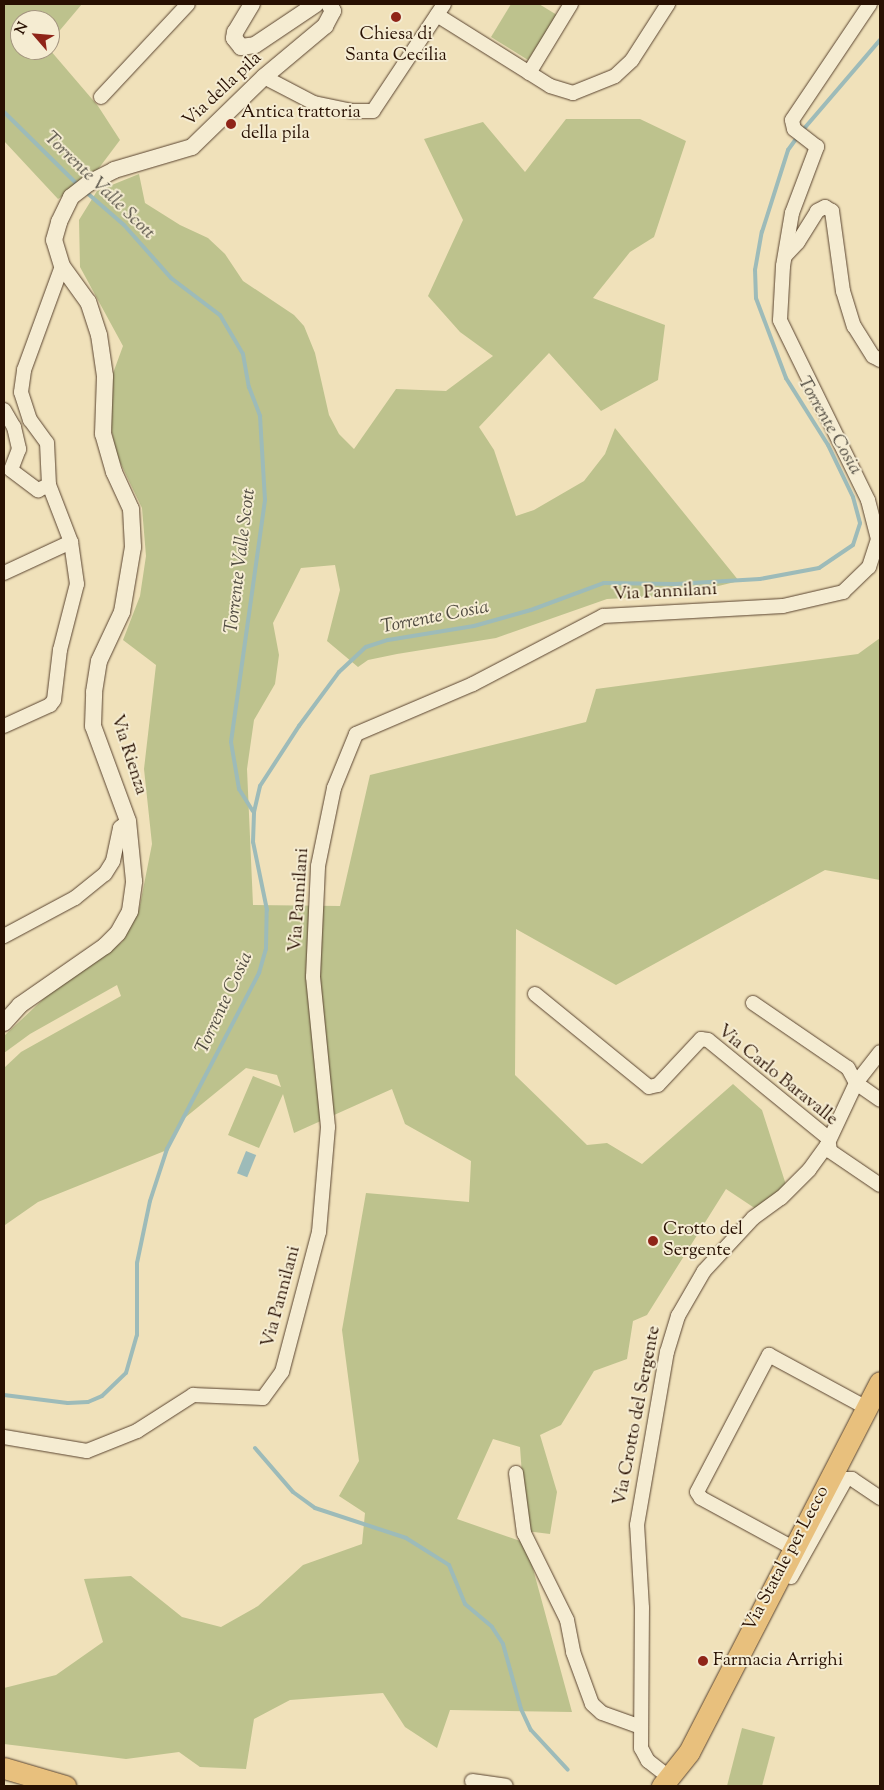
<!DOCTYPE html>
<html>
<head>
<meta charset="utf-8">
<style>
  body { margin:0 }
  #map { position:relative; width:884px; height:1790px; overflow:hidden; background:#f0e1ba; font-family:"Sorts Mill Goudy",serif }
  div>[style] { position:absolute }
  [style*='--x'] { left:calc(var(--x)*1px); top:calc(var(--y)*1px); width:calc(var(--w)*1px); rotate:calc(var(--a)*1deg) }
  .green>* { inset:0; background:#bdc28d }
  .water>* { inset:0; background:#9dbbb9; transform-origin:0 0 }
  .stream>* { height:4px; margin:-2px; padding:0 2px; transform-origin:2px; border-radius:2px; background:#9dbbb9 }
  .roads { filter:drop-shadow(0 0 1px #5a4430) drop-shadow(0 0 1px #5a4430) }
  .minor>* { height:14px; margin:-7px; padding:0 7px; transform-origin:7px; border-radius:7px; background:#f5ecd2 }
  .tertiary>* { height:16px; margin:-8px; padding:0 8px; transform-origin:8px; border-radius:8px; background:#f5ecd2 }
  .primary>* { height:21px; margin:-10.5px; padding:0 10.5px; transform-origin:10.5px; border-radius:10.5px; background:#e8c07d }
  .dots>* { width:14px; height:14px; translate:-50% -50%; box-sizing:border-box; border:2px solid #f5ecd2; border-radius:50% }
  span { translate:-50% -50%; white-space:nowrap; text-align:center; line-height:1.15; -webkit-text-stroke:4px #f5ecd2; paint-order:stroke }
  .poi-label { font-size:18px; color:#281002 }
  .left { translate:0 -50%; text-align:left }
  .street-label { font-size:18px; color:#281002 }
  .water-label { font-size:19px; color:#514c42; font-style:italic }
  .frame { position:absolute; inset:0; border:5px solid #281002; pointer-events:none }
  .north { position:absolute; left:10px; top:10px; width:50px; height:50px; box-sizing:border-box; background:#f5ecd2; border:1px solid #a3947f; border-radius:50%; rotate:297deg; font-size:14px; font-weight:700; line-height:20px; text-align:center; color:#281002 }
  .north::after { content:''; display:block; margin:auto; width:18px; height:22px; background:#8f2418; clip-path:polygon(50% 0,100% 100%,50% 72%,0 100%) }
</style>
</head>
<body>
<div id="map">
  <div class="green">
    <i style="clip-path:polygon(4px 4px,82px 4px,50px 42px,50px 20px,20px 20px,20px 50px,50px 50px,98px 106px,120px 140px,93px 176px,58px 199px,4px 141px)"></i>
    <i style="clip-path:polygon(511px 4px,539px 4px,557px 15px,528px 60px,491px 37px)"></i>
    <i style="clip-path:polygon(566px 119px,640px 119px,686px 141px,654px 237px,630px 252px,593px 298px,665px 325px,658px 380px,601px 411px,549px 353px,479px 427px,494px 450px,516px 516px,534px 510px,584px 481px,605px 454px,615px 428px,739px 581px,681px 595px,607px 599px,496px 638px,397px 654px,368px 660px,358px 667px,327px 641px,340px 590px,335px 565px,301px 568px,273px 623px,279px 655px,275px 684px,254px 720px,247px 769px,253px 905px,340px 906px,370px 775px,586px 722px,596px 689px,858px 654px,880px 638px,880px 880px,825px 870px,616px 985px,516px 929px,515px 1075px,587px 1145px,607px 1143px,642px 1164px,733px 1084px,762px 1110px,787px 1188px,756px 1209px,726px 1189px,647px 1315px,633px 1321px,627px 1359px,594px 1371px,561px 1425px,540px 1435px,557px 1492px,550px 1534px,526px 1531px,520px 1447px,493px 1439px,457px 1519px,526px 1543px,572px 1712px,450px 1710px,437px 1748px,405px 1727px,383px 1693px,290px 1700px,254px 1719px,246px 1769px,200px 1767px,179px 1752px,126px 1759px,4px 1744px,4px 1688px,56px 1675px,103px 1642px,84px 1579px,131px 1576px,182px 1617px,221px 1627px,258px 1606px,303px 1565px,362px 1544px,365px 1513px,339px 1496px,359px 1461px,342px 1330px,366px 1193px,469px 1202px,471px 1161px,405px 1124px,392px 1089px,294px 1133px,283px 1094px,259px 1148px,228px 1135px,253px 1076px,281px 1087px,277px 1075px,246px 1068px,181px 1121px,167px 1150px,38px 1202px,5px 1225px,4px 1234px,4px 1068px,21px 1052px,121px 996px,117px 985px,30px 1034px,4px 1053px,4px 1036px,53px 990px,122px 942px,139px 910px,152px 844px,144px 769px,156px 665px,123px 640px,140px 596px,146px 556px,142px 508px,116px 454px,111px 427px,112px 376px,123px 346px,80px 267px,79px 220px,97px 191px,139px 174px,145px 203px,180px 225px,208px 238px,225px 254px,243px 281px,294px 315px,304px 326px,315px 353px,329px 415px,339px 434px,354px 449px,396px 389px,446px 391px,493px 356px,460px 332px,428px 296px,463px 220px,424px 139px,483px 122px,525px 172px)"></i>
    <i style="clip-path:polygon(742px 1728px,775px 1737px,762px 1786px,727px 1786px)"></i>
  </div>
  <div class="water">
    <i style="left:246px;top:1151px;width:11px;height:24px;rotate:22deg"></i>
  </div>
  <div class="stream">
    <i style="--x:4;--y:112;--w:105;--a:44.6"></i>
    <i style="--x:802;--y:131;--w:120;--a:-49.4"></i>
    <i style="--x:86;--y:192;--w:50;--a:41"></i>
    <i style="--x:124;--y:225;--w:71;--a:48.4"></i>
    <i style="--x:171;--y:278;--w:61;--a:37.1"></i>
    <i style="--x:220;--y:315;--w:45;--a:59.5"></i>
    <i style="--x:243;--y:354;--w:34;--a:80"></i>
    <i style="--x:249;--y:387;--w:31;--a:69"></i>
    <i style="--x:260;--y:416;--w:84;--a:86.6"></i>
    <i style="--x:265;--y:500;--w:244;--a:98"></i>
    <i style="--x:231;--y:742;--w:48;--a:80.3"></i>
    <i style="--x:239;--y:789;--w:26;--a:58"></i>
    <i style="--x:4;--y:1395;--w:64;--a:7.1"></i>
    <i style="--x:68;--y:1403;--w:20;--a:-3"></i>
    <i style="--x:88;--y:1402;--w:15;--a:-23"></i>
    <i style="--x:102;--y:1396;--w:33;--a:-44"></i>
    <i style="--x:126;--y:1373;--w:40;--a:-74"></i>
    <i style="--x:137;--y:1335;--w:72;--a:-90"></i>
    <i style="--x:137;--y:1263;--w:63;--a:-78.2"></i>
    <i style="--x:150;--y:1201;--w:55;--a:-71.9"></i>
    <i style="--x:167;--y:1149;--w:199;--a:-62.4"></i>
    <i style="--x:259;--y:973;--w:25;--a:-74"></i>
    <i style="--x:266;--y:949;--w:39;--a:-89"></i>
    <i style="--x:267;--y:910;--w:69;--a:-101.6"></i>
    <i style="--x:253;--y:842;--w:30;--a:-88"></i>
    <i style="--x:254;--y:812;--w:27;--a:-77"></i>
    <i style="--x:260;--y:786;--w:72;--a:-57"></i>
    <i style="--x:299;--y:726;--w:67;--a:-53.5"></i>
    <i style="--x:339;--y:672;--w:37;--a:-43"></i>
    <i style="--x:366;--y:647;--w:23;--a:-18"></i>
    <i style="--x:388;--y:640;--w:87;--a:-9.2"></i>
    <i style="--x:474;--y:626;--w:59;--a:-15.7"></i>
    <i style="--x:531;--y:610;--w:78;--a:-20.3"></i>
    <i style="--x:604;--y:583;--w:71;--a:0.8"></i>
    <i style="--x:675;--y:584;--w:85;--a:-3.4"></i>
    <i style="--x:760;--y:579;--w:60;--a:-10.6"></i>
    <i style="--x:819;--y:568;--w:41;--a:-34.1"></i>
    <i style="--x:853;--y:545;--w:23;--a:-72"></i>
    <i style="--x:860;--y:523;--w:27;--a:-105"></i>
    <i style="--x:853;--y:497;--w:58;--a:-115.7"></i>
    <i style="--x:828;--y:445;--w:79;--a:-122.1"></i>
    <i style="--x:786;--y:378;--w:85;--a:-110.6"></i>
    <i style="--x:756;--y:298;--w:28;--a:-92"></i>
    <i style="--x:755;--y:270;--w:39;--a:-80"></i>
    <i style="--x:762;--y:232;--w:86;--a:-72.4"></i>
    <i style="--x:788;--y:150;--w:17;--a:-54"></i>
    <i style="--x:255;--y:1448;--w:58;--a:49.2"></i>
    <i style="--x:293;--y:1492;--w:27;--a:36"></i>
    <i style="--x:315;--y:1508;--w:96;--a:18.2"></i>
    <i style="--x:406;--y:1538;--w:51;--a:32.1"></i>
    <i style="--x:449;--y:1565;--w:42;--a:67.7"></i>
    <i style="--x:465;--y:1604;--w:35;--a:40"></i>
    <i style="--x:492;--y:1627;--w:20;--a:57"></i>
    <i style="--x:503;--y:1644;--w:67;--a:74.5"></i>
    <i style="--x:521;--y:1709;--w:23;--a:65"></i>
    <i style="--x:531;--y:1730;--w:54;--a:47.2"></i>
  </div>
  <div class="roads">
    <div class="minor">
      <i style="--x:437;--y:15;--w:133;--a:32.1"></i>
      <i style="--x:550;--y:86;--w:24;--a:17"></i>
      <i style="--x:573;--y:93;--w:45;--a:-22"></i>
      <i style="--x:615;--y:76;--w:23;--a:-43"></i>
      <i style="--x:632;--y:60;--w:67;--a:-57.3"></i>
      <i style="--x:529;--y:73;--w:81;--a:-58.7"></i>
      <i style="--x:264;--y:77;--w:56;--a:27.5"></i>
      <i style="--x:314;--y:103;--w:38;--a:12"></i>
      <i style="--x:351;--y:111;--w:22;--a:0"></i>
      <i style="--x:373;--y:111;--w:128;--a:-56.4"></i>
      <i style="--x:101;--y:97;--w:127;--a:-46.9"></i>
      <i style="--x:785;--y:256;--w:19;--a:-47"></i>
      <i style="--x:798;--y:242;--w:36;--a:-58"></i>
      <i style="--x:817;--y:211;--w:9;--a:-27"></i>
      <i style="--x:825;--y:207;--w:8;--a:30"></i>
      <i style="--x:832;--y:211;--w:81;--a:82.2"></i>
      <i style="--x:843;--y:291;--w:37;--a:73"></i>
      <i style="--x:854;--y:326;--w:36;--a:58"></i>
      <i style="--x:873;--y:356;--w:8;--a:30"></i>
      <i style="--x:4;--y:410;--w:20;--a:60"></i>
      <i style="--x:14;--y:427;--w:23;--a:77"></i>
      <i style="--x:19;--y:449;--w:22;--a:111"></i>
      <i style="--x:11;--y:470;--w:34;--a:37"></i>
      <i style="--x:38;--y:490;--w:12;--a:-24"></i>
      <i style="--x:49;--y:485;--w:42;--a:-92.7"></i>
      <i style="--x:47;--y:443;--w:29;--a:-126"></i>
      <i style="--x:30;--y:420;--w:29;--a:-108"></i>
      <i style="--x:21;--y:392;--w:22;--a:-82"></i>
      <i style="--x:24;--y:370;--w:111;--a:-69.9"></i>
      <i style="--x:4;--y:573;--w:74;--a:-24.8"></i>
      <i style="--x:71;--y:542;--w:61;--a:-111.1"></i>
      <i style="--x:4;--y:726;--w:51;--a:-24.5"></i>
      <i style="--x:50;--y:705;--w:6;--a:-51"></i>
      <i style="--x:54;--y:700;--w:50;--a:-83.2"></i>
      <i style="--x:60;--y:650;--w:68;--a:-75.6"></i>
      <i style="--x:77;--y:584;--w:42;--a:-98.1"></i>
      <i style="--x:4;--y:936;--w:81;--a:-28.2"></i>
      <i style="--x:75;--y:898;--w:38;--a:-39"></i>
      <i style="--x:105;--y:874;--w:15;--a:-58"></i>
      <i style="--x:113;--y:861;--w:34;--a:-78"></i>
      <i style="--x:120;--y:828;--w:11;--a:-41"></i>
      <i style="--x:535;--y:994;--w:147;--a:39.2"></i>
      <i style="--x:649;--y:1087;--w:9;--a:-13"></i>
      <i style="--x:658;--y:1085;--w:63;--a:-46.9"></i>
      <i style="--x:701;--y:1039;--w:7;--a:8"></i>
      <i style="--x:708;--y:1040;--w:155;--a:39.2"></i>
      <i style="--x:828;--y:1138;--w:13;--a:81"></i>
      <i style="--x:830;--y:1151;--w:60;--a:34.2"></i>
      <i style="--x:753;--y:1003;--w:115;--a:34.4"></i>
      <i style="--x:848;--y:1068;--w:17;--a:62"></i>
      <i style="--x:856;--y:1083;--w:29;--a:35"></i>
      <i style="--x:4;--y:1437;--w:84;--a:9.6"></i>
      <i style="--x:87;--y:1451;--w:54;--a:-21.8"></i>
      <i style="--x:137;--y:1431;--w:67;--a:-32.7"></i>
      <i style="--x:193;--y:1395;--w:70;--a:2.5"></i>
      <i style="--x:263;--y:1398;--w:32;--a:-54"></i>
      <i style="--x:282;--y:1372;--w:145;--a:-75.2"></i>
      <i style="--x:319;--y:1232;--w:105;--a:-85.1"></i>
      <i style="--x:328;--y:1127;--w:151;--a:-95.7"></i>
      <i style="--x:313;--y:977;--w:111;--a:-87.4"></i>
      <i style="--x:318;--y:866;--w:80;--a:-78.4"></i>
      <i style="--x:334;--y:788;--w:58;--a:-67.8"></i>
      <i style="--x:356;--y:734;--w:127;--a:-23.1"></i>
      <i style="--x:473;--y:684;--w:147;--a:-27.6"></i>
      <i style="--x:603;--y:616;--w:180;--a:-3.2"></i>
      <i style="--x:783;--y:606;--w:62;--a:-13.1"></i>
      <i style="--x:843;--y:592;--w:36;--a:-44"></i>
      <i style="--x:869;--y:567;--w:29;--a:-72"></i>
      <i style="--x:878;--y:539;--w:40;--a:-104.4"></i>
      <i style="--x:868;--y:500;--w:200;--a:-116.1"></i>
      <i style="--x:780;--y:320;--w:54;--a:-86.8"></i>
      <i style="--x:783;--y:266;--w:54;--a:-80.4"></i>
      <i style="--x:792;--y:213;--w:71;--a:-69.3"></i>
      <i style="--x:817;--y:147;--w:29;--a:-142"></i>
      <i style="--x:794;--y:129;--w:9;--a:-103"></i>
      <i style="--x:792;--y:120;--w:140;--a:-56.1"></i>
      <i style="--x:516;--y:1473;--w:61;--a:82.4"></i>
      <i style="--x:524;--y:1533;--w:97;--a:63.7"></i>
      <i style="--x:567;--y:1620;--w:33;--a:79"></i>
      <i style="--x:573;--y:1652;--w:55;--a:69.9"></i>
      <i style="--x:592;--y:1704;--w:13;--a:42"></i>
      <i style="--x:602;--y:1713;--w:41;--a:19.7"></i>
      <i style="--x:793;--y:1548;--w:105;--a:-151.5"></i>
      <i style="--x:701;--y:1498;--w:7;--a:-124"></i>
      <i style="--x:697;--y:1492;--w:155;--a:-62.3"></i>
      <i style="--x:769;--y:1355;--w:111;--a:28.4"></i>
      <i style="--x:791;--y:1577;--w:112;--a:-60.7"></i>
      <i style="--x:846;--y:1479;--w:6;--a:0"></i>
      <i style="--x:852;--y:1479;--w:34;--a:34"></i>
      <i style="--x:670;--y:1778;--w:28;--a:-142"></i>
      <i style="--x:648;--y:1761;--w:15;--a:-118"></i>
      <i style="--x:641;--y:1748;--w:140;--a:-89.6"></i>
      <i style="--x:642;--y:1608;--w:83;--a:-93.4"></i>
      <i style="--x:637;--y:1525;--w:176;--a:-80.2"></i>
      <i style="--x:667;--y:1352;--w:38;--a:-73"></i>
      <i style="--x:678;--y:1316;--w:52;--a:-60"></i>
      <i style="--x:704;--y:1271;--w:72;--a:-47.2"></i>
      <i style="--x:753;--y:1218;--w:34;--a:-36"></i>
      <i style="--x:781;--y:1198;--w:40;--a:-45"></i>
      <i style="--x:809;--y:1170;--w:31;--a:-54"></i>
      <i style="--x:827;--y:1145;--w:68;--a:-64.9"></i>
      <i style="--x:856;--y:1083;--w:39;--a:-52"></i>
      <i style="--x:472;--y:1781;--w:34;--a:8"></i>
    </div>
    <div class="tertiary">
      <i style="--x:252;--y:4;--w:33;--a:121"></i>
      <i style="--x:235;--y:32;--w:6;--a:99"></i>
      <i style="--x:234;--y:38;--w:11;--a:52"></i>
      <i style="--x:241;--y:47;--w:14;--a:-8"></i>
      <i style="--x:255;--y:45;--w:73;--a:-33.9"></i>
      <i style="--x:4;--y:1023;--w:24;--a:-48"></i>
      <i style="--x:20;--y:1005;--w:103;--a:-34.8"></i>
      <i style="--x:105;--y:946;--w:18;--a:-45"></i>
      <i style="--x:118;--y:933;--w:25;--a:-61"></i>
      <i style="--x:130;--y:911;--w:30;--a:-82"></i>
      <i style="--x:134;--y:881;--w:60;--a:-95.7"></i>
      <i style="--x:128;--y:821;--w:101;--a:-110.2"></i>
      <i style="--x:93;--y:726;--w:34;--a:-88"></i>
      <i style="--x:94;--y:692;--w:31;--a:-81"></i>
      <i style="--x:99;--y:661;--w:54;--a:-64.9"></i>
      <i style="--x:122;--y:612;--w:66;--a:-80.4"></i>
      <i style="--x:133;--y:547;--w:38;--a:-93"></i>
      <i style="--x:131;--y:509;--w:41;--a:-114.7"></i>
      <i style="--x:114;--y:472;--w:40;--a:-106"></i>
      <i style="--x:103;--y:434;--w:58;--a:-88"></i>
      <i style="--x:105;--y:376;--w:41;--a:-98.3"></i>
      <i style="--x:99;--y:335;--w:35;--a:-108"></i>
      <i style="--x:88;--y:302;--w:44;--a:-125.8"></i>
      <i style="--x:62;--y:266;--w:27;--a:-107"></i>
      <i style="--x:54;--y:240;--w:19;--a:-74"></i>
      <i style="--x:59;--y:222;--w:28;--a:-64"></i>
      <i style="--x:71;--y:197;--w:23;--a:-38"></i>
      <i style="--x:89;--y:183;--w:28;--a:-27"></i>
      <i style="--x:114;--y:170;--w:81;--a:-16.4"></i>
      <i style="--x:192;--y:147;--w:100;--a:-44.2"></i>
      <i style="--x:264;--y:77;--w:80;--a:-39.9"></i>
      <i style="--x:325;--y:26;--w:17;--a:-62"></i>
      <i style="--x:333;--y:11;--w:8;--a:-120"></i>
    </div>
    <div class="primary">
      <i style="--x:4;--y:1768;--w:64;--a:16.4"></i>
      <i style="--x:662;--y:1786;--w:43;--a:-51.5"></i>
      <i style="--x:689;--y:1752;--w:416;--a:-62.7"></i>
    </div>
  </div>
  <div class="dots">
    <i style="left:396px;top:17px;background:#8f2418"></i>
    <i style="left:231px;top:124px;background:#8f2418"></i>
    <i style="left:653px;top:1241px;background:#8f2418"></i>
    <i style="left:703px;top:1661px;background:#8f2418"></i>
  </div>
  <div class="poi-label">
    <span style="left:396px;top:46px">Chiesa di<br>Santa Cecilia</span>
    <span class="left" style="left:241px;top:124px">Antica trattoria<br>della pila</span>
    <span class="left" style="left:663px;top:1241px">Crotto del<br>Sergente</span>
    <span class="left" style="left:713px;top:1661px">Farmacia Arrighi</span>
  </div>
  <div class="street-label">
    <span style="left:223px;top:90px;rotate:-43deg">Via della pila</span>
    <span style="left:665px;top:593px;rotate:-3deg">Via Pannilani</span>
    <span style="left:128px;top:755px;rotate:72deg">Via Rienza</span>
    <span style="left:300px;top:900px;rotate:-86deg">Via Pannilani</span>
    <span style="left:777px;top:1076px;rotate:39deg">Via Carlo Baravalle</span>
    <span style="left:282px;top:1297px;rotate:-75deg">Via Pannilani</span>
    <span style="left:638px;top:1416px;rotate:-79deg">Via Crotto del Sergente</span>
    <span style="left:787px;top:1559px;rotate:-62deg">Via Statale per Lecco</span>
  </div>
  <div class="water-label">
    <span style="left:99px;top:186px;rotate:44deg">Torrente Valle Scott</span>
    <span style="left:829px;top:426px;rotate:60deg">Torrente Cosia</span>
    <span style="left:241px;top:561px;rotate:-83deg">Torrente Valle Scott</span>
    <span style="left:435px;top:618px;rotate:-11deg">Torrente Cosia</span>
    <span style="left:225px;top:1003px;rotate:-65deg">Torrente Cosia</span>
  </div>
  <div class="frame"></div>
  <div class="north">N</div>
</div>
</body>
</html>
